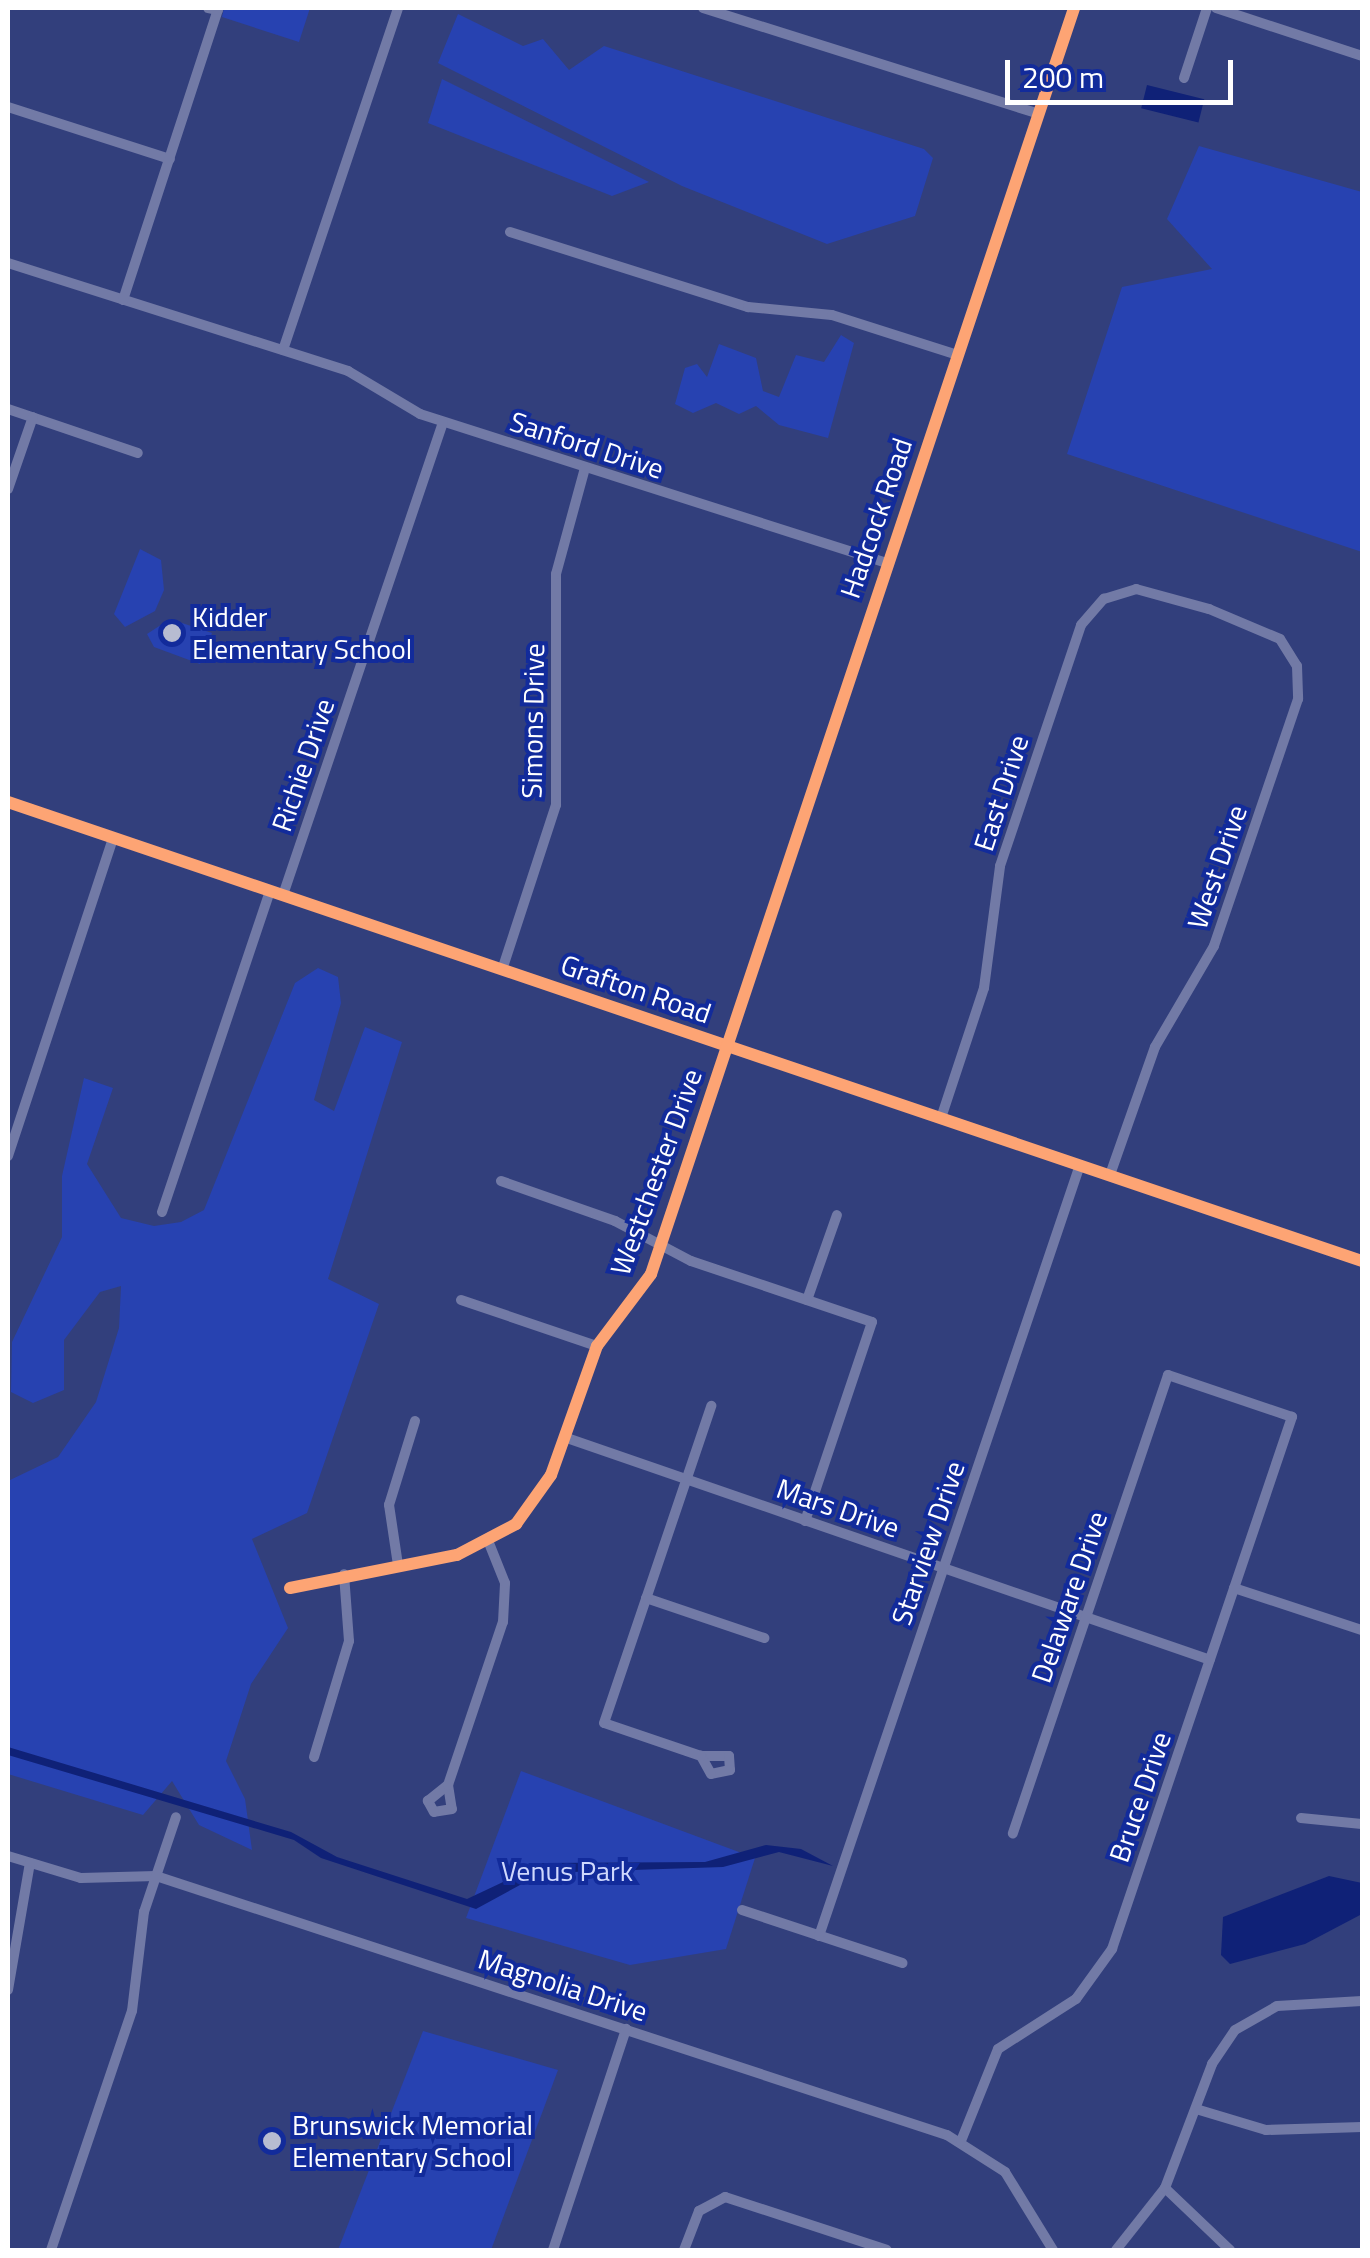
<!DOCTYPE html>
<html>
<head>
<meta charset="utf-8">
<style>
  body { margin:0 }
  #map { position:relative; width:1370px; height:2258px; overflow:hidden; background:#323f7c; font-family:"Titillium Web",sans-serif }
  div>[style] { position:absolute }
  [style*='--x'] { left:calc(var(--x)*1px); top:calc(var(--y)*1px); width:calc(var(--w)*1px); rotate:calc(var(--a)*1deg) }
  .green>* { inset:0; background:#2742b1 }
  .water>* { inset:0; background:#0f2177; transform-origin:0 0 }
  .minor>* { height:10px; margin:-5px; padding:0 5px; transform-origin:5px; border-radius:5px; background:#727aa6 }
  .cycleway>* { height:12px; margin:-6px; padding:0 6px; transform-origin:6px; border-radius:6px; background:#fda474 }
  .dots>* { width:28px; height:28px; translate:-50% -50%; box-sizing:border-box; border:5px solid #122b9b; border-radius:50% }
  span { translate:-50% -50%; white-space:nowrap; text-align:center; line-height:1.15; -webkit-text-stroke:8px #122b9b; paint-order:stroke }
  .street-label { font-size:28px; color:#fff }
  .poi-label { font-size:28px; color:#fff }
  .left { translate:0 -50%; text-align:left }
  .park-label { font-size:28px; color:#cfd8fd }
  .frame { position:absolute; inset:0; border:10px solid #fff; pointer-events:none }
  .scale { position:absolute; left:1005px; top:60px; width:228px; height:45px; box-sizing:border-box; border:5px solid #fff; border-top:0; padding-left:12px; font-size:30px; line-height:35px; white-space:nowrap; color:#fff; -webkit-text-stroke:8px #122b9b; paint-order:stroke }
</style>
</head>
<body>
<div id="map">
  <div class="green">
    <i style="clip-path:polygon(224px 8px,310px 8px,299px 42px,222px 17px)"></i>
    <i style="clip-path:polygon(458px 14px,523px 46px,543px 39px,569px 70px,604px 46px,924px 149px,933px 158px,915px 216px,827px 244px,682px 186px,438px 63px)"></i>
    <i style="clip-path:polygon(442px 79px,649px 182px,612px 196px,428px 123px)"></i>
    <i style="clip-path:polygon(1199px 146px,1362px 192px,1362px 552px,1067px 454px,1122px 287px,1212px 269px,1167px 219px)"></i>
    <i style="clip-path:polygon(841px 335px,854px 343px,828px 438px,779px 425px,756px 406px,739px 414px,716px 403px,693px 413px,675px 404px,685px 368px,697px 364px,707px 377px,719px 344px,756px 358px,763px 391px,779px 397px,796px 355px,824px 362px)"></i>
    <i style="clip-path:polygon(140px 549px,161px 560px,164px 590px,155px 611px,125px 627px,114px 614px)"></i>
    <i style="clip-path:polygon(170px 619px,212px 633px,200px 664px,154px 647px,147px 634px)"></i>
    <i style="clip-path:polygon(318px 968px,338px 977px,341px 1003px,314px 1100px,334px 1111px,365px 1027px,402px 1042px,328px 1279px,379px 1304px,307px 1513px,252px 1539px,288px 1628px,251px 1684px,226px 1761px,245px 1799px,252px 1850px,199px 1825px,172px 1781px,143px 1815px,8px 1774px,8px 1481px,58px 1457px,96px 1402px,119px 1328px,121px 1286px,100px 1292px,64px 1340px,64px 1390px,33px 1403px,11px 1392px,12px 1342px,62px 1237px,62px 1176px,84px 1078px,113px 1088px,87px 1164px,121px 1218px,154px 1226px,181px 1222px,204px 1210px,295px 983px)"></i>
    <i style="clip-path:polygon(521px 1771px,755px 1858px,726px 1949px,630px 1965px,466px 1918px)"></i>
    <i style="clip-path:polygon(423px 2031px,558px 2070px,491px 2250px,338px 2250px)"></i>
  </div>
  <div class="water">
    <i style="left:1147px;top:85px;width:59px;height:24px;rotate:14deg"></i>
    <i style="clip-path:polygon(8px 1747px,291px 1832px,337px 1857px,467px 1899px,543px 1863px,705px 1862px,766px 1845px,801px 1849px,833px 1866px,779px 1852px,723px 1867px,542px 1873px,476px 1909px,321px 1858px,294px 1840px,8px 1755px)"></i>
    <i style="clip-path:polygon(1329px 1876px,1362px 1883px,1362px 1914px,1305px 1944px,1230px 1964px,1221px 1955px,1223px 1917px)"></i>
  </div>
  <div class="minor">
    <i style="--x:703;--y:8;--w:352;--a:17.5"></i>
    <i style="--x:1216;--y:8;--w:154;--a:18.2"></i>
    <i style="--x:1184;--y:78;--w:74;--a:-71.8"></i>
    <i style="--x:8;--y:107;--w:170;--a:17.8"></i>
    <i style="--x:510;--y:232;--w:250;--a:17.5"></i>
    <i style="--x:748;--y:307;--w:84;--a:5.4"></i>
    <i style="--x:832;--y:315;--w:131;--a:17.7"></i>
    <i style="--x:8;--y:263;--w:357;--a:17.6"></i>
    <i style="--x:348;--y:371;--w:84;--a:30.8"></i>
    <i style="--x:420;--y:414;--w:490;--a:17.7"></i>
    <i style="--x:123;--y:300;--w:305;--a:-71.9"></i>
    <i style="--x:218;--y:10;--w:10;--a:-169"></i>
    <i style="--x:283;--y:350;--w:361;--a:-71.4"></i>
    <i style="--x:8;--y:409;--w:137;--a:18.7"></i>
    <i style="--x:8;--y:489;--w:76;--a:-70.9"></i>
    <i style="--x:8;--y:802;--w:1430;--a:18.73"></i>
    <i style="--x:283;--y:895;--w:499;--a:-71.3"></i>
    <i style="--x:502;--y:970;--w:174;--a:-71.9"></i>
    <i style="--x:556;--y:805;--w:231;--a:-90"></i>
    <i style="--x:556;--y:574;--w:110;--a:-74.7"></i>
    <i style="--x:941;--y:1118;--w:137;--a:-71.7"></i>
    <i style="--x:984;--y:988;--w:123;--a:-82.5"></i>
    <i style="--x:1000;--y:866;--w:254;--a:-71.4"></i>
    <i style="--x:1081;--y:625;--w:35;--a:-49"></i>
    <i style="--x:1104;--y:599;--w:34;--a:-17"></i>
    <i style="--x:1136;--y:589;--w:76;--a:15.3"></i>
    <i style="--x:1209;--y:609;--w:77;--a:22.9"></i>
    <i style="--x:1280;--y:639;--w:32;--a:58"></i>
    <i style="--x:1297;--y:666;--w:33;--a:88"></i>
    <i style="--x:1298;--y:699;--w:261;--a:108.8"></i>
    <i style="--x:1214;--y:946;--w:117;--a:120.3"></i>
    <i style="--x:1155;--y:1047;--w:136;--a:109.4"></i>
    <i style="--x:8;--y:1156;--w:335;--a:-71.7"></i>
    <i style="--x:501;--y:1181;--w:121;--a:19.3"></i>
    <i style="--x:615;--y:1221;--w:86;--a:27.8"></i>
    <i style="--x:691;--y:1261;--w:191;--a:18.6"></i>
    <i style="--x:872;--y:1322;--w:210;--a:108.6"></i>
    <i style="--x:162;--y:1212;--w:339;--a:-71.4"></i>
    <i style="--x:461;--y:1300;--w:144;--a:18.7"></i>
    <i style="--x:807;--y:1300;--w:90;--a:-70.6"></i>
    <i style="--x:564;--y:1437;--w:683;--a:19.04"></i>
    <i style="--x:398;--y:1565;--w:61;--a:-98.5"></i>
    <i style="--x:389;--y:1505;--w:88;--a:-72.8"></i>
    <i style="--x:290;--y:1588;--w:170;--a:-11.2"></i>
    <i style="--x:457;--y:1555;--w:67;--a:-27.7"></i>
    <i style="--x:516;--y:1524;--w:60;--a:-54.5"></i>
    <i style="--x:551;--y:1475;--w:137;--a:-70.4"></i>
    <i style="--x:597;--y:1346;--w:90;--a:-53.1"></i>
    <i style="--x:651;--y:1274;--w:1335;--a:-71.52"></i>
    <i style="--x:1234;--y:1588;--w:135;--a:18.2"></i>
    <i style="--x:646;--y:1598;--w:125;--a:18.7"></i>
    <i style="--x:701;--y:1756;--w:28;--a:0"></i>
    <i style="--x:729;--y:1756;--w:14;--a:86"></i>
    <i style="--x:730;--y:1770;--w:19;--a:168"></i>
    <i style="--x:711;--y:1774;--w:21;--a:-119"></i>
    <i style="--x:701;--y:1756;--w:102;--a:-161.2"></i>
    <i style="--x:604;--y:1723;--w:335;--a:-71.3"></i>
    <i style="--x:314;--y:1757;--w:121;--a:-73.2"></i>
    <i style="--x:349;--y:1641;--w:67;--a:-94.3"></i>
    <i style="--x:448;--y:1785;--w:24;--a:81"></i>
    <i style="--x:452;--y:1809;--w:18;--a:171"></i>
    <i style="--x:434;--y:1812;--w:13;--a:-119"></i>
    <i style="--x:428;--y:1801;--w:26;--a:-39"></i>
    <i style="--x:448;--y:1785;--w:172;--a:-71.4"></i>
    <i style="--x:503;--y:1622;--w:39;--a:-87"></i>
    <i style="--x:505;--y:1583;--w:43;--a:-111.8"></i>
    <i style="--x:1301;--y:1818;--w:61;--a:5.6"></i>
    <i style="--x:8;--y:1856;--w:76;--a:16.8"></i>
    <i style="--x:81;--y:1878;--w:75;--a:-1.5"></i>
    <i style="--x:156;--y:1876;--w:832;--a:18.13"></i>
    <i style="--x:947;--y:2135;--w:69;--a:32.5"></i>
    <i style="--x:1005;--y:2172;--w:92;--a:58.4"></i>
    <i style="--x:742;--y:1910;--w:169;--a:18.3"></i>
    <i style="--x:819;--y:1936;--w:814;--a:-71.3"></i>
    <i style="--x:8;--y:1990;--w:129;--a:-80.2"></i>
    <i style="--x:1196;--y:2109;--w:73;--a:16.7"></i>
    <i style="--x:1266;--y:2130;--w:96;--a:-1.8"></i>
    <i style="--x:961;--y:2141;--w:99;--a:-68.1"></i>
    <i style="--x:998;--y:2049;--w:93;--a:-32.7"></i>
    <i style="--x:1076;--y:1999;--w:62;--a:-54.2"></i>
    <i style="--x:1112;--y:1949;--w:562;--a:-71.31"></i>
    <i style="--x:1292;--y:1417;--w:131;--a:-161.3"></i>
    <i style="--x:1168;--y:1375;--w:484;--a:108.7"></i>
    <i style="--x:1165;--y:2188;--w:90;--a:43.6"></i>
    <i style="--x:51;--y:2250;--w:252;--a:-71.3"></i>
    <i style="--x:132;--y:2011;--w:100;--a:-83.1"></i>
    <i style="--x:144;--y:1912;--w:100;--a:-71.4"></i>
    <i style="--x:553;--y:2250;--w:233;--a:-71.7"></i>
    <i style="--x:684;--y:2250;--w:42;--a:-69"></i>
    <i style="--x:699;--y:2211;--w:30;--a:-28"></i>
    <i style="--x:725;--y:2197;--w:170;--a:18.1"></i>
    <i style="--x:1116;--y:2250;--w:79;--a:-51.7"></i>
    <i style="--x:1165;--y:2188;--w:133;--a:-69.2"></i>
    <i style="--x:1212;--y:2064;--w:41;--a:-55.9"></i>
    <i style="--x:1235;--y:2030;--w:48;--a:-29.7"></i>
    <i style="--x:1277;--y:2006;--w:85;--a:-3.4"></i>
  </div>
  <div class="cycleway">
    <i style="--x:8;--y:802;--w:1430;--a:18.73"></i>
    <i style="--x:290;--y:1588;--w:170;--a:-11.2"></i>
    <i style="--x:457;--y:1555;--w:67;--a:-27.7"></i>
    <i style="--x:516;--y:1524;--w:60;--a:-54.5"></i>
    <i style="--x:551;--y:1475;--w:137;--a:-70.4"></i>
    <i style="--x:597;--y:1346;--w:90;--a:-53.1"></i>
    <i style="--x:651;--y:1274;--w:1335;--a:-71.52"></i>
  </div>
  <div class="dots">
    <i style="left:172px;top:633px;background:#b7bcd1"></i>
    <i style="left:272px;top:2141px;background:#b7bcd1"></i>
  </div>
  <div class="street-label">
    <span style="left:587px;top:445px;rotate:18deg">Sanford Drive</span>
    <span style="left:876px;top:518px;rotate:-71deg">Hadcock Road</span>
    <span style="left:533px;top:721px;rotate:-89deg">Simons Drive</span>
    <span style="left:303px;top:765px;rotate:-71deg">Richie Drive</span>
    <span style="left:1001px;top:793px;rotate:-72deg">East Drive</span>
    <span style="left:1217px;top:867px;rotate:-71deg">West Drive</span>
    <span style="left:636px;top:989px;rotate:19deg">Grafton Road</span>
    <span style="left:656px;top:1172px;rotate:-70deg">Westchester Drive</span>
    <span style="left:838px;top:1508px;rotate:19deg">Mars Drive</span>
    <span style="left:928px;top:1543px;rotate:-71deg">Starview Drive</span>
    <span style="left:1069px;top:1597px;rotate:-71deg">Delaware Drive</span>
    <span style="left:1140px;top:1797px;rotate:-71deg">Bruce Drive</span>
    <span style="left:563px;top:1985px;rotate:18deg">Magnolia Drive</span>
  </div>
  <div class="poi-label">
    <span class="left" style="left:192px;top:633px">Kidder<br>Elementary School</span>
    <span class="left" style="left:292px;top:2141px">Brunswick Memorial<br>Elementary School</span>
  </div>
  <div class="park-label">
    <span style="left:567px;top:1871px">Venus Park</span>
  </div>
  <div class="frame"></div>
  <div class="scale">200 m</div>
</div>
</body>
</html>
